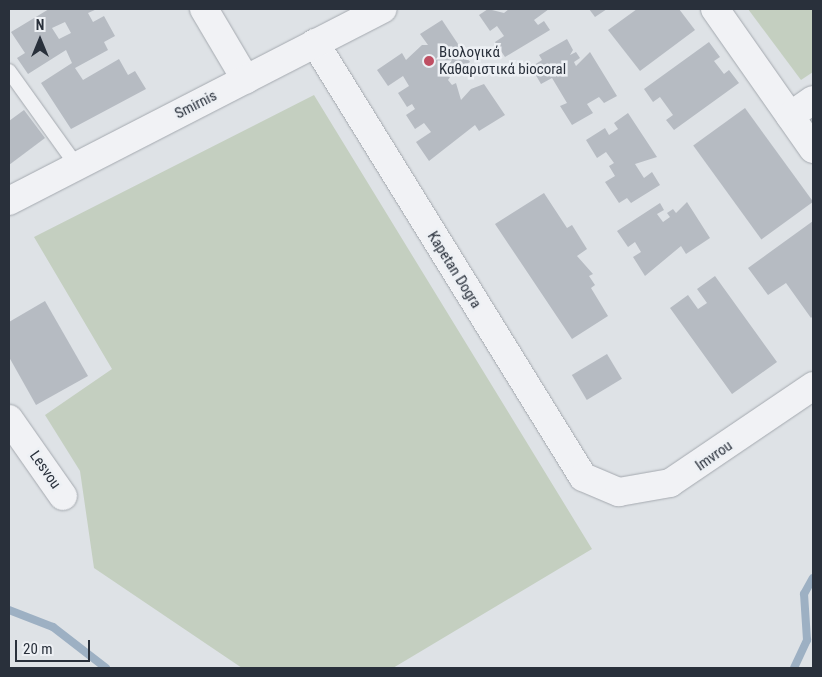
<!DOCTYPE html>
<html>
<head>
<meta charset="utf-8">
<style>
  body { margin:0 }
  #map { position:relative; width:822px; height:677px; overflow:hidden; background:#dee2e6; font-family:"Roboto Condensed",sans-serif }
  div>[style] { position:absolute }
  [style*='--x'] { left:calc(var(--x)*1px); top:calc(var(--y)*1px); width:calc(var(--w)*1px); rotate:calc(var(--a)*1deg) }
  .green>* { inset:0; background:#c4cfc0 }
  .stream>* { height:8px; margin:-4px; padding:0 4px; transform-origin:4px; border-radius:4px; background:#9db0c3 }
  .building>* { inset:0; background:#b6bbc2; transform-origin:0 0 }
  .roads { filter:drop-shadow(0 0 1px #a4a9af) drop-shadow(0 0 1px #a4a9af) }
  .lane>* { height:14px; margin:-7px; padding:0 7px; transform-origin:7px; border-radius:7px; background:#f1f2f5 }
  .street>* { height:28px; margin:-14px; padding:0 14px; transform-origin:14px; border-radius:14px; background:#f1f2f5 }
  .dots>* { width:14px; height:14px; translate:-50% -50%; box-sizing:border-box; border:2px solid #edf0f4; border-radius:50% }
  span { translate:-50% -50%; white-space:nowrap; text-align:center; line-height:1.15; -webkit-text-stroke:5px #edf0f4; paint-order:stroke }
  .poi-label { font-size:15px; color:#29303b }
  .left { translate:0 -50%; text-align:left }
  .street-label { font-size:15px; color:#29303b }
  .frame { position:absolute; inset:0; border:10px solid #29303b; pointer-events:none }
  .north { position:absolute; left:15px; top:15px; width:50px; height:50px; -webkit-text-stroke:4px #edf0f4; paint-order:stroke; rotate:0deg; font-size:14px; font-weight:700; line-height:20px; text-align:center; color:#29303b }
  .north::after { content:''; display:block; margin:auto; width:18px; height:22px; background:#29303b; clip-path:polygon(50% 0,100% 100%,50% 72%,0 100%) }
  .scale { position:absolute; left:15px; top:640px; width:75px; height:22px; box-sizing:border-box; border:2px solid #29303b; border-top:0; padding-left:6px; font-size:15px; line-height:18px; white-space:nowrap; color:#29303b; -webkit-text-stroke:4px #edf0f4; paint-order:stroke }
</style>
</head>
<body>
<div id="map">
  <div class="green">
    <i style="clip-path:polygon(748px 9px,813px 9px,813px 72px,801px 80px)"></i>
    <i style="clip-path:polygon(314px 95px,592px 549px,393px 668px,242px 668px,94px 568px,80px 471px,45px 415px,112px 369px,34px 237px)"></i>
  </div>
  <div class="stream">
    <i style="--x:9;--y:610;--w:47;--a:21.1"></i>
    <i style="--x:53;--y:627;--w:67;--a:37.7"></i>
    <i style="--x:794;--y:668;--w:31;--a:-65"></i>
    <i style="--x:807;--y:640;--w:46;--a:-93.7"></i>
    <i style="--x:804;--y:594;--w:18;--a:-61"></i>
  </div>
  <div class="building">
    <i style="clip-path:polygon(evenodd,49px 9px,97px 9px,88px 13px,93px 22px,104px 16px,115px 36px,104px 42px,108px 50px,75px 68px,83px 80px,119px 59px,128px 75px,135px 71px,146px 89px,71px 129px,41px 83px,72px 63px,66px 50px,28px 74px,17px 58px,25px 53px,11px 32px,49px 9px,65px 22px,71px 33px,59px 39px,52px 28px,65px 22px)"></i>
    <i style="clip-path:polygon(488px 9px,504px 13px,509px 9px,549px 9px,534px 20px,538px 25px,544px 21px,550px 30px,505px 57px,495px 42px,504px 36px,497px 26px,490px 31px,479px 15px)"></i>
    <i style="clip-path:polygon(589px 9px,607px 9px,595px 17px)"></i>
    <i style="clip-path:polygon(637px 9px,679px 9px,695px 30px,640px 71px,608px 30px)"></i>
    <i style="clip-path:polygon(442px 20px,470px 62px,452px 74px,448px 80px,452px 85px,456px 83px,461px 100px,471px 89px,484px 84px,505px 115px,479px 131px,475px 125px,429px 161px,416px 142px,431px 132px,424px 123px,415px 129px,406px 115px,415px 109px,412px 104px,407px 107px,398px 93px,409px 86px,403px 76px,388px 86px,377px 70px,402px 53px,406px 60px,422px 45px,428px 45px,420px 34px)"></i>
    <i style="clip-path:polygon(567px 39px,573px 50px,570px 55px,576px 52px,580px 58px,574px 62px,576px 66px,590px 52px,617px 96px,604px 103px,599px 97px,587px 104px,593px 113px,572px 125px,560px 106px,567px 103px,552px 78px,541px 84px,531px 67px,542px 60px,539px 55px)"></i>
    <i style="clip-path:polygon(709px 42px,720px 57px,714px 61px,724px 74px,729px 70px,739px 83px,674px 130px,666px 120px,673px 115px,660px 97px,653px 102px,644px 89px)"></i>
    <i style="left:745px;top:108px;width:116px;height:64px;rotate:54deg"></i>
    <i style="clip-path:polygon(24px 110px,45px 138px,9px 165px,9px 121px)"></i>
    <i style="clip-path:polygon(628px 113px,657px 157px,635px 164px,644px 178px,652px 172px,660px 185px,631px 203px,627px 198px,619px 203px,605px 182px,615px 176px,609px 166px,614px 163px,606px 152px,597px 158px,586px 140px,605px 128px,609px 135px,618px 129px,614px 123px)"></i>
    <i style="clip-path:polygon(544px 193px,567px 228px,572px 225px,587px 249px,577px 256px,593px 274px,589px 276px,595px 285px,591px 288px,608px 316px,572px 339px,495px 224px)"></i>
    <i style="clip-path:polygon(687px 202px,710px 238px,686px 254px,681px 246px,645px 276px,633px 257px,641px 252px,635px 242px,628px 247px,617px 231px,660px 203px,664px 210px,657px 214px,663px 222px,670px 217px,667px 213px,673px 209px,676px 213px)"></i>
    <i style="clip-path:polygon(813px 221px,813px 316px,811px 318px,786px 283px,768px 295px,748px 268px)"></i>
    <i style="clip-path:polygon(715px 276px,777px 362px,732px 394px,670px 308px,688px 295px,698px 309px,707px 303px,697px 289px)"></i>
    <i style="clip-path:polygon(45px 301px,88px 376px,36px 405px,9px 357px,9px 322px)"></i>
    <i style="left:607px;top:354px;width:29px;height:41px;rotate:59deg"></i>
  </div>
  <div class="roads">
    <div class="lane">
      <i style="--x:9;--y:71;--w:117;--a:54.4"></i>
    </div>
    <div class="street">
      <i style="--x:204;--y:9;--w:82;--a:59.4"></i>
      <i style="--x:715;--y:9;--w:171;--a:55"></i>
      <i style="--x:315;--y:43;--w:510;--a:58.3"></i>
      <i style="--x:583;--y:477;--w:39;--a:23"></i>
      <i style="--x:619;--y:492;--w:52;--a:-10"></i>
      <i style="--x:670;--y:483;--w:173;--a:-34.1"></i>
      <i style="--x:790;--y:116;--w:28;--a:-35"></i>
      <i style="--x:9;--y:201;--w:420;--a:-27.2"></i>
      <i style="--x:9;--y:419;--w:94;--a:55"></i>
    </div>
  </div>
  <div class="dots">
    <i style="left:429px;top:61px;background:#bf4f63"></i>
  </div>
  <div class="poi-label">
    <span class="left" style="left:439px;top:61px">Βιολογικά<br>Καθαριστικά biocoral</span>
  </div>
  <div class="street-label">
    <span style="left:196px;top:105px;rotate:-27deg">Smirnis</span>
    <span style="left:454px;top:270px;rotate:58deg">Kapetan Dogra</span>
    <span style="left:714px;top:456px;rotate:-35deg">Imvrou</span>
    <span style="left:45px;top:470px;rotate:55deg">Lesvou</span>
  </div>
  <div class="frame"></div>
  <div class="north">N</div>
  <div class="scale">20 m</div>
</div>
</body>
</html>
